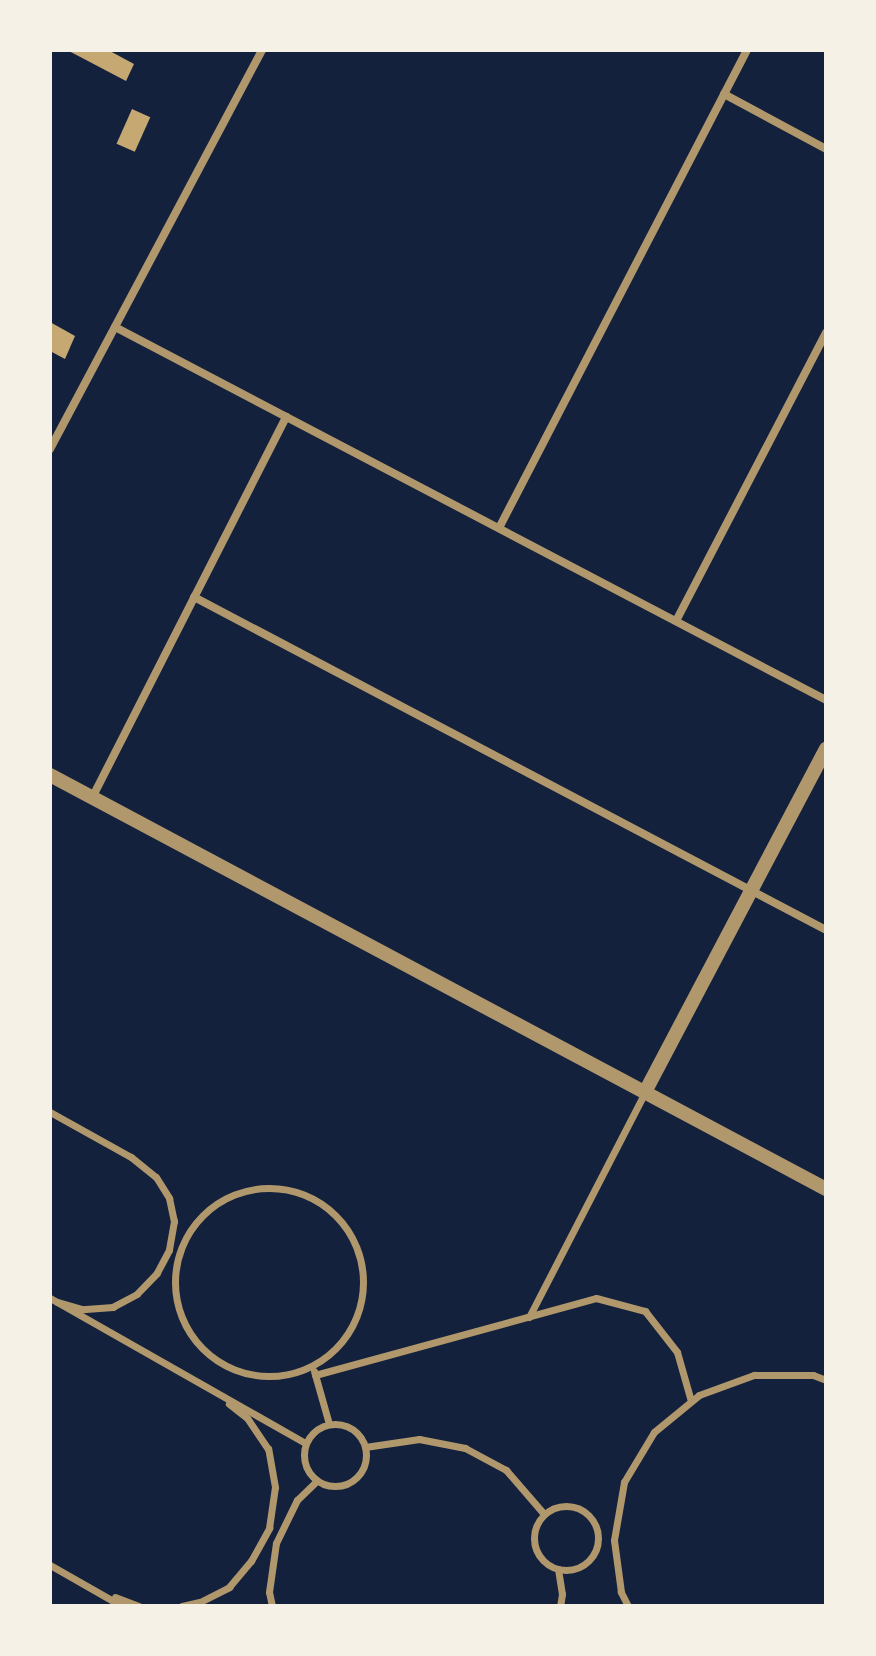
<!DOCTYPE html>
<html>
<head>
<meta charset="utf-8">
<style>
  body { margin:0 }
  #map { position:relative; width:876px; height:1656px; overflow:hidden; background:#14213d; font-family:Rubik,sans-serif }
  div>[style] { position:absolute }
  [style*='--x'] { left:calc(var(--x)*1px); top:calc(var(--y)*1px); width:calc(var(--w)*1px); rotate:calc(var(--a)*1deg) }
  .building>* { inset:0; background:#c6a872; transform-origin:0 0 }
  .pedestrian>* { height:7px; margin:-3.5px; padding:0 3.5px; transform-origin:3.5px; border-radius:3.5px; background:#b1986c }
  .pedestrian>.ring { margin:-3.5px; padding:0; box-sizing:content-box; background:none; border:7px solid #b1986c; border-radius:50% }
  .minor>* { height:8px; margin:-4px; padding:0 4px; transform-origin:4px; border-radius:4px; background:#b1986c }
  .tertiary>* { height:14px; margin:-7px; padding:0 7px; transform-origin:7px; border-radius:7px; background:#b1986c }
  span { translate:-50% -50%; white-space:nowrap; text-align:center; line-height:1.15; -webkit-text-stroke:8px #f6f1e7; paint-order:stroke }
  .frame { position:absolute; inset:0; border:52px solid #f6f1e7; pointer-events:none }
</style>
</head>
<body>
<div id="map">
  <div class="building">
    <i style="clip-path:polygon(67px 50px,108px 50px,134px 64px,126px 81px)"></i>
    <i style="left:132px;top:109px;width:20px;height:38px;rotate:24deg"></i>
    <i style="clip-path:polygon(50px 322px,75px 336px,65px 359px,50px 351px)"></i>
  </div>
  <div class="pedestrian">
    <i style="--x:50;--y:1112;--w:93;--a:29.1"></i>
    <i style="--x:131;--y:1157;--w:32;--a:39"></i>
    <i style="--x:156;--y:1177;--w:25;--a:58"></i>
    <i style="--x:169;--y:1198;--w:24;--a:78"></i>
    <i style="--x:174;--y:1221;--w:29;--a:100"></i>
    <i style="--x:169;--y:1250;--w:26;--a:118"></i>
    <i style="--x:157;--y:1273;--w:29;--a:134"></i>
    <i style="--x:137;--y:1294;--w:27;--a:152"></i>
    <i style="--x:113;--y:1307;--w:31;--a:176"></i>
    <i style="--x:82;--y:1309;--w:26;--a:-164"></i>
    <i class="ring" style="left:175px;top:1188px;width:181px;height:181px"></i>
    <i style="--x:50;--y:1298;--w:293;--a:29.6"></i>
    <i style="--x:529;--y:1317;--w:253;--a:-62.7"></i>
    <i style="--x:314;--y:1371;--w:55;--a:74.2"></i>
    <i style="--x:315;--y:1375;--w:291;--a:-15.3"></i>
    <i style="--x:596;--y:1298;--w:51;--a:14.9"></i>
    <i style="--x:645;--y:1311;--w:52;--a:52"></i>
    <i style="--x:677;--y:1352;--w:51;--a:74.1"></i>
    <i class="ring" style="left:304px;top:1424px;width:55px;height:55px"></i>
    <i style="--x:365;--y:1447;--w:55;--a:-8.4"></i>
    <i style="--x:419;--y:1439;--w:47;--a:11.1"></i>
    <i style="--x:465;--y:1448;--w:47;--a:28.2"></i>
    <i style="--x:506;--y:1470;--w:58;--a:49.2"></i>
    <i class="ring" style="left:534px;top:1506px;width:57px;height:57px"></i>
    <i style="--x:50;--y:1565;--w:83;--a:29.7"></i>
    <i style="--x:558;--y:1569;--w:25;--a:81"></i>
    <i style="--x:562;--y:1594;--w:12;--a:99"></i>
    <i style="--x:115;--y:1597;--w:26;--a:21"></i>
    <i style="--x:182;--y:1606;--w:18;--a:-13"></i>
    <i style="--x:200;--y:1602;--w:33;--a:-27"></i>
    <i style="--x:229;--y:1587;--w:34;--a:-50"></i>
    <i style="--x:251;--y:1561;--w:38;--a:-61"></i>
    <i style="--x:269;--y:1528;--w:41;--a:-81.7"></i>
    <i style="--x:275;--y:1487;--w:39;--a:-100"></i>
    <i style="--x:268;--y:1449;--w:37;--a:-124"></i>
    <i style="--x:247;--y:1418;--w:23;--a:-142"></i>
    <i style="--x:272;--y:1606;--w:14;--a:-102"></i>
    <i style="--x:269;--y:1592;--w:49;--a:-81.9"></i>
    <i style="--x:276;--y:1543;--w:48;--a:-64"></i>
    <i style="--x:297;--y:1500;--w:28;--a:-44"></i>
    <i style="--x:628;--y:1606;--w:16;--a:-117"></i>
    <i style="--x:621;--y:1592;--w:52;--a:-97.7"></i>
    <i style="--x:614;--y:1540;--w:59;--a:-80.2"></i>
    <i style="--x:624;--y:1482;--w:58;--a:-59"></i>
    <i style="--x:654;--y:1432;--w:58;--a:-39.4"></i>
    <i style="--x:699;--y:1395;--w:59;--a:-20"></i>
    <i style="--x:754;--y:1375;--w:59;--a:0"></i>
    <i style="--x:813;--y:1375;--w:14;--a:21"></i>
  </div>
  <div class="minor">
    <i style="--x:724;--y:94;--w:116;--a:28.3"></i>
    <i style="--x:115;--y:327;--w:803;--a:27.68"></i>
    <i style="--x:50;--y:449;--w:452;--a:-62"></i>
    <i style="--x:499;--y:528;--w:539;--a:-62.58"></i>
    <i style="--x:194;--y:597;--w:714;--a:27.78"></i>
    <i style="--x:676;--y:621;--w:325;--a:-62.5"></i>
    <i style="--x:92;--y:798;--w:428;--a:-63"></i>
  </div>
  <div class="tertiary">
    <i style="--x:50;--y:775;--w:880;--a:28.08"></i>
    <i style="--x:645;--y:1092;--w:388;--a:-62.2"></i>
  </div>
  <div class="frame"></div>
</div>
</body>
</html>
